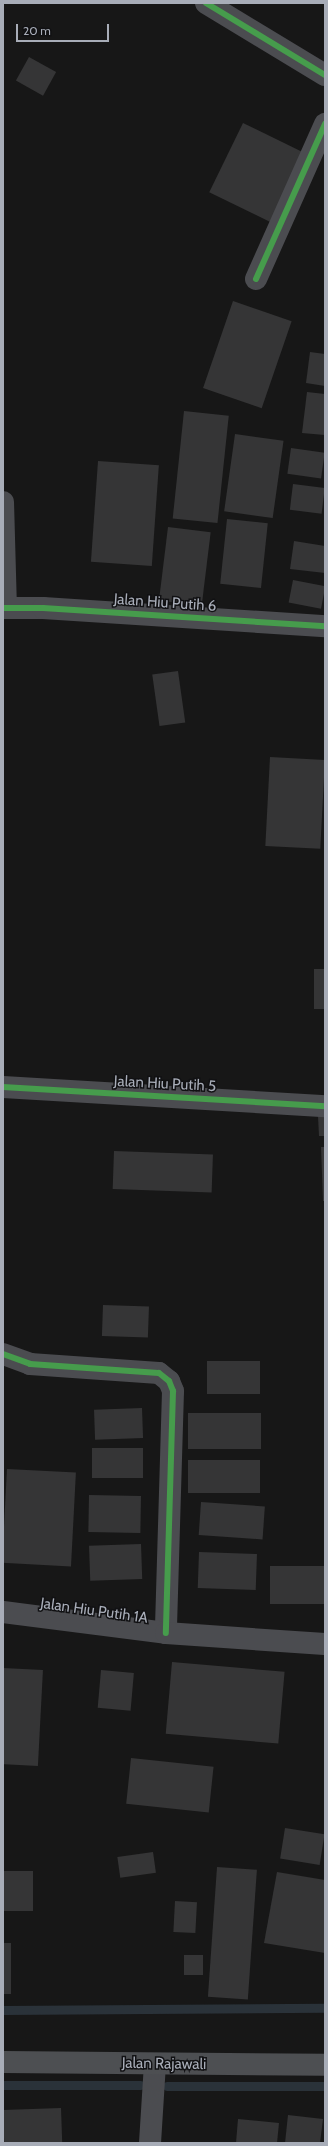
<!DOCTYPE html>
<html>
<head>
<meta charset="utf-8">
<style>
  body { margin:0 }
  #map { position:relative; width:328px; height:2146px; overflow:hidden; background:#171717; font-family:Cabin,sans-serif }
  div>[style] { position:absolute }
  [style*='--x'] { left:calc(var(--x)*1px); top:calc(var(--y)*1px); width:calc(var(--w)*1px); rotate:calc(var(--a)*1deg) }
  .stream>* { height:9px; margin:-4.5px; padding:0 4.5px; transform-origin:4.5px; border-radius:4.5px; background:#2a3239 }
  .building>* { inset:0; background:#353536; transform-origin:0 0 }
  .minor>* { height:22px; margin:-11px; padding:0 11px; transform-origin:11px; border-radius:11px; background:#4b4c50 }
  .major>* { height:22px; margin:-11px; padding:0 11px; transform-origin:11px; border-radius:11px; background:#4d4f52 }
  .cycleway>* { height:6px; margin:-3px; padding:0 3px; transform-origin:3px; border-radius:3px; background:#469c4c }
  span { translate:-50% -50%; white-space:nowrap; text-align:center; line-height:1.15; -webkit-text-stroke:3px #111113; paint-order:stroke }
  .street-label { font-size:15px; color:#a8adb8 }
  .frame { position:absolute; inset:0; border:4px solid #a8adb8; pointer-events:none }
  .scale { position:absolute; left:16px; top:24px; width:93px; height:18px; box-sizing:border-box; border:2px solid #a8adb8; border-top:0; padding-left:5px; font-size:12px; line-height:14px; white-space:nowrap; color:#a8adb8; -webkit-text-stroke:3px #111113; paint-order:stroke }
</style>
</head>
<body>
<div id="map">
  <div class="stream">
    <i style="--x:3;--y:2010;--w:322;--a:-0.4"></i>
    <i style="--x:3;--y:2085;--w:137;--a:0"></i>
    <i style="--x:167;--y:2086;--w:158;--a:0"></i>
  </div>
  <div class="building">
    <i style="left:29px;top:57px;width:31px;height:27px;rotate:29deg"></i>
    <i style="left:243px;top:123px;width:73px;height:77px;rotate:26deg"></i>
    <i style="left:233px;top:301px;width:62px;height:92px;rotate:19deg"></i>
    <i style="clip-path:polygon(310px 352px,325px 354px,325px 386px,306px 383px)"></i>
    <i style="clip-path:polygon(307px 392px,325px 394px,325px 435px,302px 433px)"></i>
    <i style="left:184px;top:411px;width:45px;height:108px;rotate:6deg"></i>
    <i style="left:235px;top:434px;width:49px;height:78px;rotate:8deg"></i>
    <i style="left:291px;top:448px;width:34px;height:26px;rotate:8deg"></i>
    <i style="left:98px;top:461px;width:61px;height:101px;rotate:4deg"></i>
    <i style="left:293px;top:484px;width:32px;height:26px;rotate:7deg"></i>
    <i style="left:227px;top:519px;width:41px;height:65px;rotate:6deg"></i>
    <i style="left:168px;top:527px;width:43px;height:74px;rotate:7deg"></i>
    <i style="clip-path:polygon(294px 541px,325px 546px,325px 573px,290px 569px)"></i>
    <i style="left:293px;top:580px;width:33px;height:23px;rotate:11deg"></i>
    <i style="left:178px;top:671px;width:52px;height:26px;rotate:82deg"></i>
    <i style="left:270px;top:757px;width:55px;height:89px;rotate:3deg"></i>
    <i style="left:314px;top:969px;width:11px;height:40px"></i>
    <i style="clip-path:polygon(325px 1115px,325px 1136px,319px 1136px,318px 1116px)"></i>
    <i style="clip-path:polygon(321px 1147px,325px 1147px,325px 1201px,323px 1201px)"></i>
    <i style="left:114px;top:1151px;width:99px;height:38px;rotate:2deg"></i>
    <i style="left:103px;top:1305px;width:46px;height:31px;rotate:2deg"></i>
    <i style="left:260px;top:1361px;width:33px;height:53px;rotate:90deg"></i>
    <i style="left:142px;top:1408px;width:30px;height:48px;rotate:88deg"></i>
    <i style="left:188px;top:1413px;width:73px;height:36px"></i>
    <i style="left:92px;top:1448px;width:51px;height:30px"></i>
    <i style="left:260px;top:1460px;width:33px;height:72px;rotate:90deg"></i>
    <i style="left:7px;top:1469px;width:69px;height:94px;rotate:3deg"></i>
    <i style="left:89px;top:1495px;width:52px;height:37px;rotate:1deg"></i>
    <i style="left:201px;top:1502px;width:64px;height:33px;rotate:4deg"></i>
    <i style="left:141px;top:1544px;width:35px;height:52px;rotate:88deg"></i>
    <i style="left:199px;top:1552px;width:58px;height:36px;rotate:2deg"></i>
    <i style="left:270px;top:1566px;width:55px;height:38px"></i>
    <i style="left:172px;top:1662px;width:113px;height:72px;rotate:5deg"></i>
    <i style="left:3px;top:1668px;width:40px;height:96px;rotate:3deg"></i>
    <i style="left:101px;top:1670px;width:33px;height:38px;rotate:5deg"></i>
    <i style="left:131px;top:1758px;width:83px;height:46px;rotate:6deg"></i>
    <i style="left:285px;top:1828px;width:40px;height:31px;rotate:9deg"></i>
    <i style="left:153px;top:1852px;width:21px;height:36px;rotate:82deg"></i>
    <i style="left:217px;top:1867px;width:40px;height:130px;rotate:4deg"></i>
    <i style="left:3px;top:1871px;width:30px;height:40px"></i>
    <i style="clip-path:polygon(277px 1872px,325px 1880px,325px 1953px,264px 1943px)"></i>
    <i style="left:175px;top:1901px;width:22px;height:31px;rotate:3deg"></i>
    <i style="left:3px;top:1943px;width:8px;height:51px"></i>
    <i style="left:184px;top:1955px;width:19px;height:20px"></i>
    <i style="left:61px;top:2108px;width:35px;height:58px;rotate:88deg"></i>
    <i style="clip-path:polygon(288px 2115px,323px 2119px,320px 2143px,285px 2143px)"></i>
    <i style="clip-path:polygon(238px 2119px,279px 2123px,277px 2143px,236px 2143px)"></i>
  </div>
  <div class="minor">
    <i style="--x:206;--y:3;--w:139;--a:31.2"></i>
    <i style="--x:256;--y:279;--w:170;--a:-66"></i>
    <i style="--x:3;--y:502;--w:106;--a:88.4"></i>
    <i style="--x:3;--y:608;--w:40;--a:0"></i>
    <i style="--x:43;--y:608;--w:283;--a:3.7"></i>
    <i style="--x:3;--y:1087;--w:323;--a:3.4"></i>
    <i style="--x:3;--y:1354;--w:29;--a:20"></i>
    <i style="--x:30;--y:1364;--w:129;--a:4"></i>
    <i style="--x:159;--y:1373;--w:13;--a:39"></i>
    <i style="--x:169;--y:1381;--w:11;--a:68"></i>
    <i style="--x:173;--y:1391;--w:242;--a:91.7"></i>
    <i style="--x:3;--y:1612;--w:164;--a:7.3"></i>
    <i style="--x:166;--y:1633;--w:159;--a:4"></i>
    <i style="--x:150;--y:2143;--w:79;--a:-86.4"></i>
  </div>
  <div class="major">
    <i style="--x:3;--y:2062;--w:322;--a:0.5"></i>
  </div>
  <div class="cycleway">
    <i style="--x:206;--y:3;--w:139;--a:31.2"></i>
    <i style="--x:256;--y:279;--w:170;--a:-66"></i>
    <i style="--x:3;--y:608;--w:40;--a:0"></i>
    <i style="--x:43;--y:608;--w:283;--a:3.7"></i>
    <i style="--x:3;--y:1087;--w:323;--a:3.4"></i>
    <i style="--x:3;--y:1354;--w:29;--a:20"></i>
    <i style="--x:30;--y:1364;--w:129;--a:4"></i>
    <i style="--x:159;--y:1373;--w:13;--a:39"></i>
    <i style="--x:169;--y:1381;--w:11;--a:68"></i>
    <i style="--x:173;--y:1391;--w:242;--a:91.7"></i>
  </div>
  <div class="street-label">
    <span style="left:165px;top:603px;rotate:4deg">Jalan Hiu Putih 6</span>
    <span style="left:165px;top:1084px;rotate:3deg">Jalan Hiu Putih 5</span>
    <span style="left:94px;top:1611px;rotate:8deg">Jalan Hiu Putih 1A</span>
    <span style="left:164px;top:2064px;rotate:1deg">Jalan Rajawali</span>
  </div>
  <div class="frame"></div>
  <div class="scale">20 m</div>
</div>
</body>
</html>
